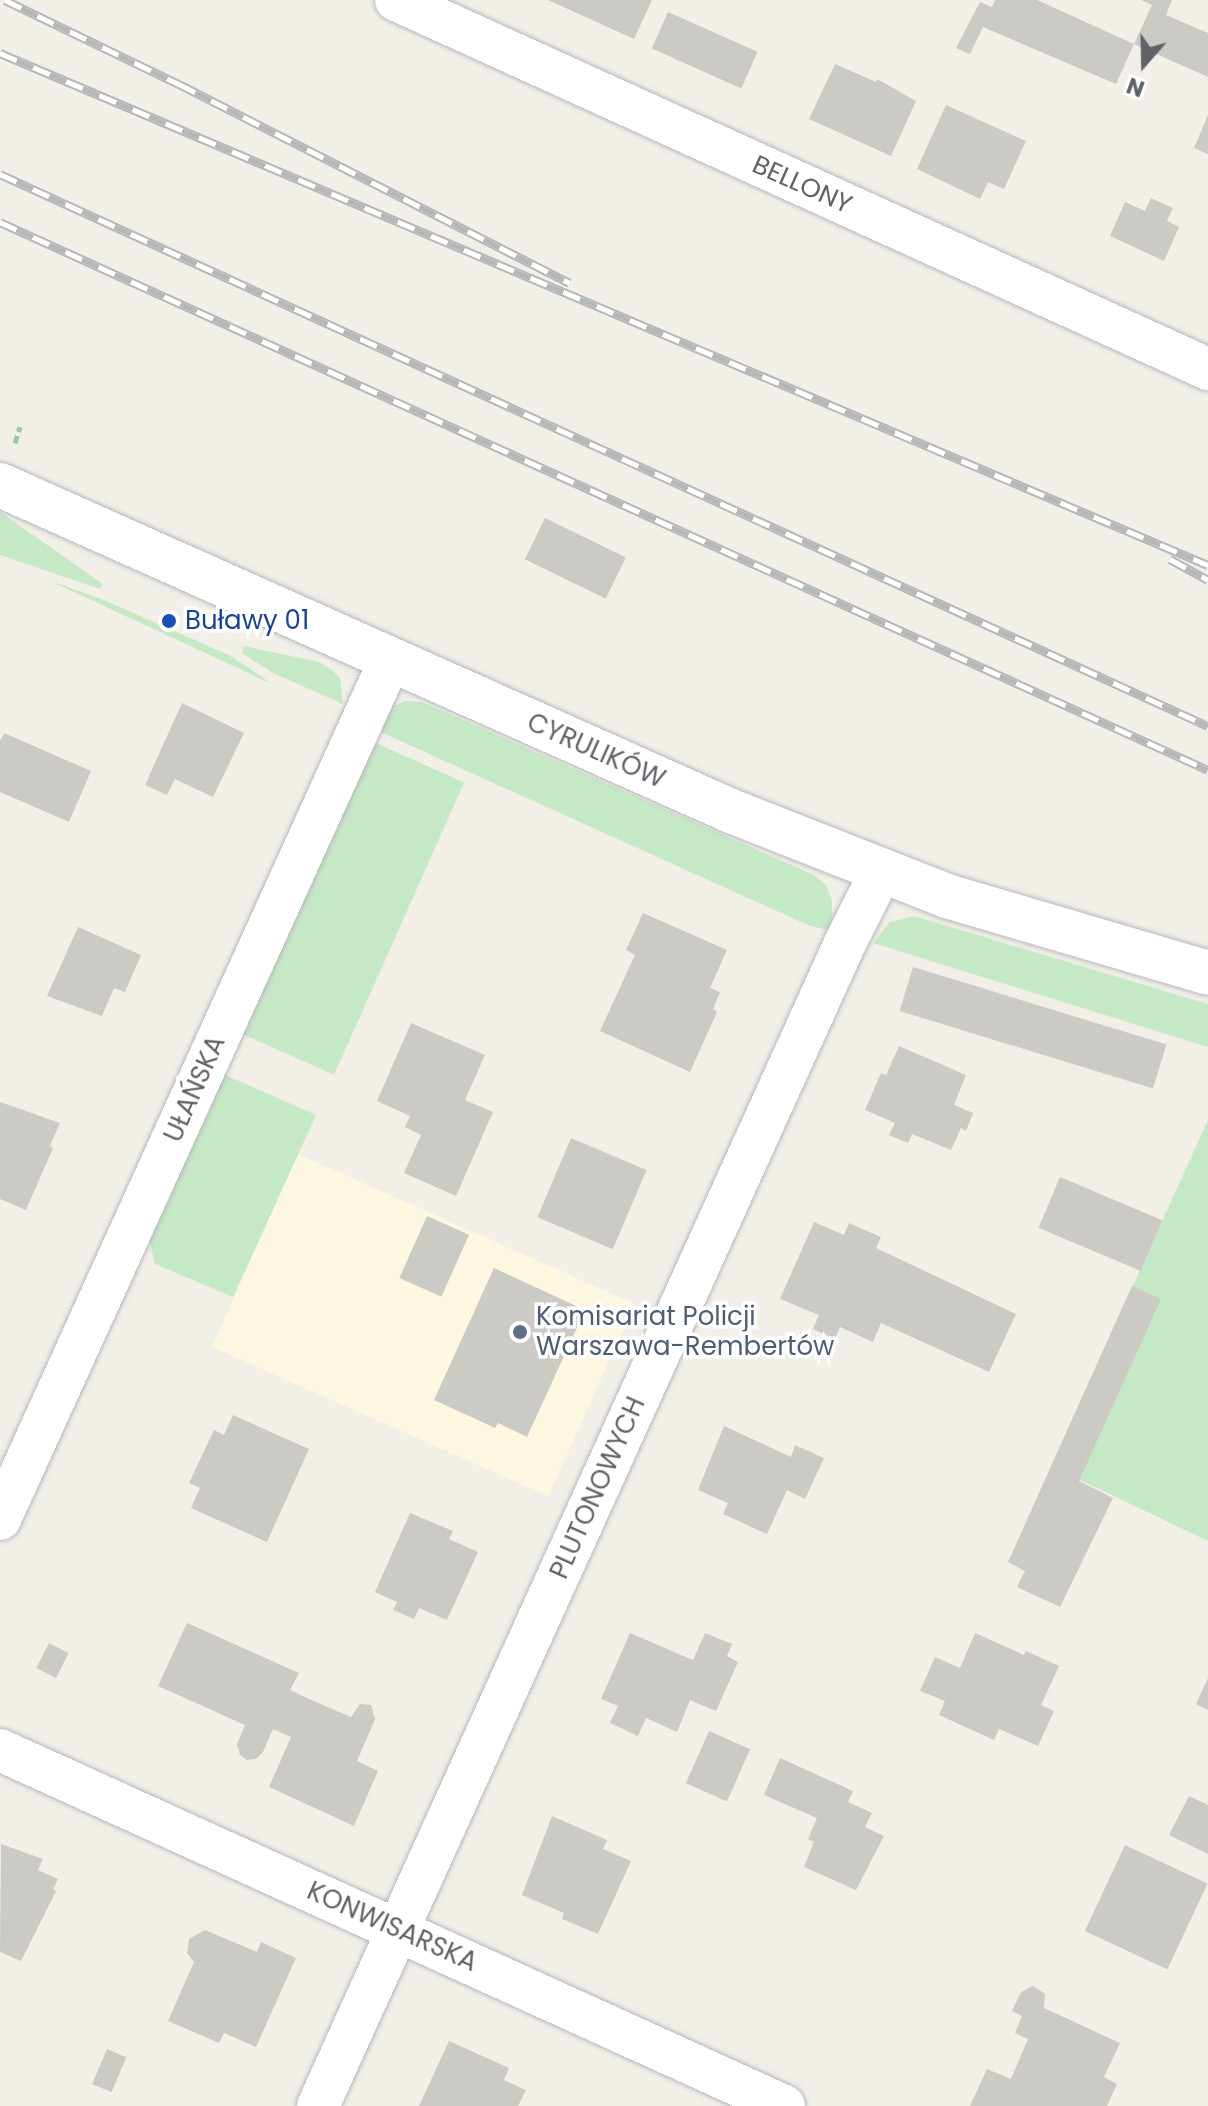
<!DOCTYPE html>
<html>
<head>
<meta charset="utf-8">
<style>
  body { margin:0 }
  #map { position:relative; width:1208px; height:2106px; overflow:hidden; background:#f1efe8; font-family:Poppins,sans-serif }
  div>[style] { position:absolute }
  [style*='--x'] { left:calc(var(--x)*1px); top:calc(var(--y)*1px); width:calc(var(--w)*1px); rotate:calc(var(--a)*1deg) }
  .commercial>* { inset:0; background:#fef7e0; transform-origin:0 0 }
  .green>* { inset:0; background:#c5e8c5; transform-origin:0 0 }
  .building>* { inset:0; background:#cccac5; transform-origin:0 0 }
  .path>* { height:5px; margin-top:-2.5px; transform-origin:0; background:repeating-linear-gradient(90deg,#9cc7a9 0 8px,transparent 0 12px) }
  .roads { filter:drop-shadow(0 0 2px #b5b8bc) drop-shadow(0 0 2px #b5b8bc) }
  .minor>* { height:42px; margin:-21px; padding:0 21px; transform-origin:21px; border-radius:21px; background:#fff }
  .secondary>* { height:44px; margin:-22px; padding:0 22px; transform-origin:22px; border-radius:22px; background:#fff }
  .rail>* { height:9px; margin-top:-4.5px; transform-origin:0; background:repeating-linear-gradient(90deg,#fff 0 18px,#b6b7b8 0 36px); box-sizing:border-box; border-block:2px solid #b6b7b8 }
  .dots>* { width:22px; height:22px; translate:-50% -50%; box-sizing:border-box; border:4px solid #fff; border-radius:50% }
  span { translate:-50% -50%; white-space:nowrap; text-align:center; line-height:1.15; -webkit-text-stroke:7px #fff; paint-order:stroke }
  .street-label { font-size:26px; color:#5f6368 }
  .transit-label { font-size:26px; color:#164399 }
  .left { translate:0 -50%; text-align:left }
  .service-label { font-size:26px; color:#4e5e75 }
  .north { position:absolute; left:1104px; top:24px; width:80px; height:80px; -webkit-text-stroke:6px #fff; paint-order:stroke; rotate:200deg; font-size:22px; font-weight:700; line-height:32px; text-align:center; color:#5f6368 }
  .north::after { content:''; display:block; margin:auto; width:28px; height:36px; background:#5f6368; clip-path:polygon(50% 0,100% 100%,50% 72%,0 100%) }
</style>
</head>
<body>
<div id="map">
  <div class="commercial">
    <i style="left:298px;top:1154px;width:368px;height:211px;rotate:24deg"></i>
  </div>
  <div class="green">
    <i style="clip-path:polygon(0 512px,103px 584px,100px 589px,0 555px)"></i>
    <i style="clip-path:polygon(50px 581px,99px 598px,231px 656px,272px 684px)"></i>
    <i style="clip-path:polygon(244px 646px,319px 662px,332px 670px,340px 678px,343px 704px,275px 674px,242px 653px)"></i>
    <i style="clip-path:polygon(406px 701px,422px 702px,814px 875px,826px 885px,832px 901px,832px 931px,810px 926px,376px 730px,391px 707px)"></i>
    <i style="left:371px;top:741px;width:102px;height:320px;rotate:24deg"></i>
    <i style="clip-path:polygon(914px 916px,1208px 1004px,1208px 1047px,873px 943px,890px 922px)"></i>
    <i style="clip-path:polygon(221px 1073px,316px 1115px,233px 1297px,155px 1264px,148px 1236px)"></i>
    <i style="clip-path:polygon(1208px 1120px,1208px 1541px,1051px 1466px)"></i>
  </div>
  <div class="building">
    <i style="clip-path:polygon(548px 0,652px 0,634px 39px)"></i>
    <i style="clip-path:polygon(995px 0,1037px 0,1134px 44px,1152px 5px,1141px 0,1172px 0,1166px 15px,1208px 33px,1208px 77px,1134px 44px,1116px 84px,983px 27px,970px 54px,956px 48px,980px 2px,992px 7px)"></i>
    <i style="left:668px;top:12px;width:98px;height:40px;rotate:24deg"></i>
    <i style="clip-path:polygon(835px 64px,876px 82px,877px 79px,916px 101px,891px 156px,809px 119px)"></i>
    <i style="clip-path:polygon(946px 105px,1026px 141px,1004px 189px,988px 182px,980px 199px,917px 169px)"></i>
    <i style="clip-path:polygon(1208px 115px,1208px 154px,1194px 148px)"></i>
    <i style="clip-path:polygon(1151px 198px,1173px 208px,1167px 221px,1179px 227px,1164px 261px,1110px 236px,1125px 202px,1145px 211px)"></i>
    <i style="left:545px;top:518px;width:90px;height:46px;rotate:26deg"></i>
    <i style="clip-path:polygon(182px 703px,244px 733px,213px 797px,175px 779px,167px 795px,145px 785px)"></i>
    <i style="clip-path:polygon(4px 733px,91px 771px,69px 822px,0 792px,0 741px)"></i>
    <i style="clip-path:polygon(643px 913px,727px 950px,710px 988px,720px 992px,713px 1009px,717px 1012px,690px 1072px,600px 1031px,635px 955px,626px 950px)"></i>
    <i style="clip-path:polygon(78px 927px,141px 955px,125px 992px,114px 988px,102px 1016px,47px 996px)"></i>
    <i style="left:913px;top:967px;width:265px;height:46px;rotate:17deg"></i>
    <i style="clip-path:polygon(411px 1023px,485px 1055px,465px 1100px,493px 1112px,456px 1196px,404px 1173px,421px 1135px,405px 1127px,410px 1116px,377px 1101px)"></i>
    <i style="clip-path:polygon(899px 1046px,966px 1075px,954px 1105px,973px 1113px,966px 1131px,961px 1128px,951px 1150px,912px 1134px,908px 1143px,889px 1135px,895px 1123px,865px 1110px,881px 1073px,886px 1075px)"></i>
    <i style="clip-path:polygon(0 1102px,60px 1123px,50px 1146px,53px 1148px,26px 1210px,0 1199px)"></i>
    <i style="left:571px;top:1138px;width:82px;height:86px;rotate:23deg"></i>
    <i style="left:1060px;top:1177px;width:111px;height:55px;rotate:23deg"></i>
    <i style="left:427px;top:1216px;width:46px;height:68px;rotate:24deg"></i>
    <i style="clip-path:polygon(814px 1222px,844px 1235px,849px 1223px,881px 1237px,876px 1248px,1016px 1314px,989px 1372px,881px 1323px,873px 1342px,840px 1327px,835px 1339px,813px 1329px,819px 1315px,780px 1299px)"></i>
    <i style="clip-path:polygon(494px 1268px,585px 1310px,527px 1437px,498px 1423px,495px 1428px,434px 1400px)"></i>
    <i style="clip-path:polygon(1132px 1286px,1161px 1299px,1079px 1481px,1113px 1498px,1060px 1607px,1017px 1587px,1025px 1571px,1008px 1562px)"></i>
    <i style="clip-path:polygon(233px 1415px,309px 1449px,267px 1542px,191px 1508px,200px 1488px,189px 1483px,214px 1430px,224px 1435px)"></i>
    <i style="clip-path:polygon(724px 1426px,791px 1457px,795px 1445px,824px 1458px,805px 1499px,787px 1490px,767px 1534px,723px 1514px,728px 1503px,698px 1490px)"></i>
    <i style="clip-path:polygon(410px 1513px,453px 1531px,449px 1539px,478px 1552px,447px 1620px,419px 1608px,414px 1619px,393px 1610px,397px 1602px,375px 1592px)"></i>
    <i style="clip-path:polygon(187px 1623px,299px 1673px,290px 1690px,309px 1699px,351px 1717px,360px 1704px,371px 1705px,375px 1719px,357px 1761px,378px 1771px,354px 1826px,269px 1787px,291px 1737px,273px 1729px,263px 1752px,256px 1759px,247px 1760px,240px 1755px,237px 1744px,245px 1725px,158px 1686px)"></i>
    <i style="clip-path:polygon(630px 1633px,693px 1660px,705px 1633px,732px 1644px,727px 1656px,738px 1662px,716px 1711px,690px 1700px,677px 1732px,646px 1718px,638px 1736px,610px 1723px,618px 1706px,601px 1699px)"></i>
    <i style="clip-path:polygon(975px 1633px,1024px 1655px,1026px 1651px,1059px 1666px,1041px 1705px,1054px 1711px,1038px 1746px,999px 1729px,994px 1740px,939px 1715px,945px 1701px,920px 1691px,935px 1657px,960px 1668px)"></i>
    <i style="left:49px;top:1643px;width:22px;height:28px;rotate:27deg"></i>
    <i style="clip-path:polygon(1208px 1678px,1208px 1710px,1196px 1704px)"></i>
    <i style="left:709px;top:1731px;width:45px;height:57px;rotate:24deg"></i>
    <i style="clip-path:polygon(780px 1758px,853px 1791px,848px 1802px,872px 1813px,865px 1827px,884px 1836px,856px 1890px,804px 1867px,814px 1842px,808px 1839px,817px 1818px,764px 1795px)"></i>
    <i style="clip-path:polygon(1189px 1796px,1208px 1805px,1208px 1854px,1169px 1835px)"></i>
    <i style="clip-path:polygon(552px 1816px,607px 1840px,603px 1849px,631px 1861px,598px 1934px,562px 1919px,564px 1913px,522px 1895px)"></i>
    <i style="clip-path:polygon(1px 1844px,43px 1859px,38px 1870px,58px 1879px,53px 1890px,56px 1891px,21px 1961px,0 1952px)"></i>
    <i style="left:1125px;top:1845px;width:91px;height:95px;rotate:25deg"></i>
    <i style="clip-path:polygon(205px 1930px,257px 1952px,261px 1942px,296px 1958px,256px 2047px,224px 2033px,219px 2043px,168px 2021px,194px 1962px,187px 1953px,189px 1939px)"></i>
    <i style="clip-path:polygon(1033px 1986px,1045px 1994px,1044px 2008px,1120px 2043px,1104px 2077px,1117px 2084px,1107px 2106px,970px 2106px,987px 2069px,1011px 2079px,1028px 2039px,1015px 2033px,1022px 2016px,1012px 2011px,1021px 1992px)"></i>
    <i style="clip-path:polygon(449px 2041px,509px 2068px,504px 2080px,526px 2090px,518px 2106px,419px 2106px)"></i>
    <i style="left:107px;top:2049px;width:21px;height:38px;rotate:23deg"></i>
  </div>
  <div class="path">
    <i style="--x:15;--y:443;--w:17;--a:-73"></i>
  </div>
  <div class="roads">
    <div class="minor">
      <i style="--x:396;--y:0;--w:892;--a:24.44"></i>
      <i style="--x:0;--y:1519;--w:943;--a:-65.58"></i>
      <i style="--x:0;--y:1750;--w:861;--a:24.42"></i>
      <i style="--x:318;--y:2106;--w:1279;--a:-65.62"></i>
      <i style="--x:846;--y:941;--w:77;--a:-63.1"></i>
    </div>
    <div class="secondary">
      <i style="--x:0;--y:485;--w:800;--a:24.04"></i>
      <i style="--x:731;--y:811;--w:232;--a:21.5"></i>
      <i style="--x:947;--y:896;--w:272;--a:16.4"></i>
    </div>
  </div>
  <div class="rail">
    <i style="--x:5;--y:0;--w:193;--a:25.8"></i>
    <i style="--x:179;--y:84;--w:438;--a:27"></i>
    <i style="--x:0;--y:53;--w:1312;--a:22.97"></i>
    <i style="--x:0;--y:174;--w:1328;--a:24.56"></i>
    <i style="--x:0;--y:222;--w:1326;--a:24.4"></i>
    <i style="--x:1170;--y:559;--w:43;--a:28.9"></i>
  </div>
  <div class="dots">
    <i style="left:169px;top:621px;background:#1a4fb4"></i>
    <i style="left:520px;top:1332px;background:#5c6f8a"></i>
  </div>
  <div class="street-label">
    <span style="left:802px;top:185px;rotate:24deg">BELLONY</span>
    <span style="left:596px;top:751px;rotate:24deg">CYRULIKÓW</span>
    <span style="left:195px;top:1089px;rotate:-66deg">UŁAŃSKA</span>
    <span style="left:598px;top:1488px;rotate:-66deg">PLUTONOWYCH</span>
    <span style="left:392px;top:1927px;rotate:24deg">KONWISARSKA</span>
  </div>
  <div class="transit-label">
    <span class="left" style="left:185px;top:621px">Buławy 01</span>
  </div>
  <div class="service-label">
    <span class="left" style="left:536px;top:1332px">Komisariat Policji<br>Warszawa-Rembertów</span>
  </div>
  <div class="north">N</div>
</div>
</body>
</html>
